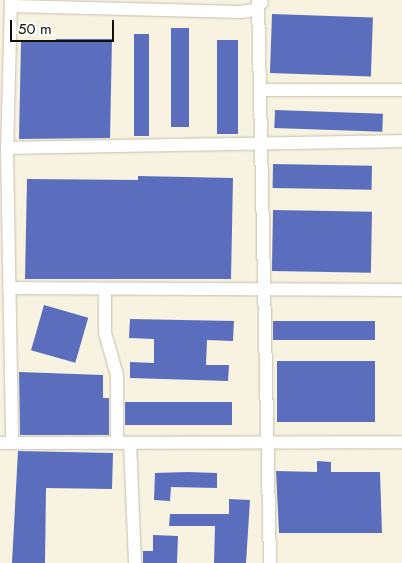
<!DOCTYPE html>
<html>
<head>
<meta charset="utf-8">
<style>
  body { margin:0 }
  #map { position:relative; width:402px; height:563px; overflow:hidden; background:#f7f3e0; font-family:Jost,sans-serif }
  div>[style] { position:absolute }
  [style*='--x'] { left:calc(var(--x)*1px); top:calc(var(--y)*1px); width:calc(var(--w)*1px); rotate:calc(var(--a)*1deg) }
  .building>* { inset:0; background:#5b6dbd; transform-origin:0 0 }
  .roads { filter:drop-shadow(0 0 1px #c4c0ae) drop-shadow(0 0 1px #c4c0ae) }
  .street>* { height:12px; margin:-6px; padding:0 6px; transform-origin:6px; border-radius:6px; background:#fff }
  span { translate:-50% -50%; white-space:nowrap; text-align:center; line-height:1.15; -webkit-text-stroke:5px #fff; paint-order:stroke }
  .scale { position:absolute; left:10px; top:20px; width:104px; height:22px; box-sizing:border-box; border:2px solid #0f0e08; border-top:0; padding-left:6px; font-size:15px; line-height:18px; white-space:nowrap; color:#0f0e08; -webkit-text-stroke:4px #fff; paint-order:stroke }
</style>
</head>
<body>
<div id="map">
  <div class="building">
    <i style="left:272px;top:14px;width:101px;height:59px;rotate:2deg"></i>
    <i style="left:171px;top:28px;width:18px;height:99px"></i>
    <i style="left:134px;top:34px;width:15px;height:102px"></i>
    <i style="clip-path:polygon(56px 39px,112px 39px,110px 138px,19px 139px,21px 42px,55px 42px)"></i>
    <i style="left:217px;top:40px;width:21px;height:94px"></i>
    <i style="left:275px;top:110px;width:108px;height:18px;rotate:2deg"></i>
    <i style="left:273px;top:164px;width:99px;height:24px;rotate:1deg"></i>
    <i style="clip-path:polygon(138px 176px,233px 178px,231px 279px,25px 279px,27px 179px,138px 180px)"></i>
    <i style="left:273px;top:210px;width:99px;height:61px;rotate:1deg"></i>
    <i style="left:44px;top:305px;width:46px;height:47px;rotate:16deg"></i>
    <i style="clip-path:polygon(130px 319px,234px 321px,233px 341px,207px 340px,206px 365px,229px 365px,228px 381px,130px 378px,130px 362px,154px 363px,154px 339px,129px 338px)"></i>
    <i style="left:273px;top:321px;width:102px;height:19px"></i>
    <i style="left:277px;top:361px;width:98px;height:61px"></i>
    <i style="clip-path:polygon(19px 372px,103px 375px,103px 398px,109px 398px,109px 435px,20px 435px)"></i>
    <i style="left:125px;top:402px;width:107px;height:23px"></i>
    <i style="clip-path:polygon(18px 451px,113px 453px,112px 489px,46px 488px,45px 563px,12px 563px)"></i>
    <i style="clip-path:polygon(317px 461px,331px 462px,331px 472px,380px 472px,382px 533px,279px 533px,276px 471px,317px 472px)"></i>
    <i style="clip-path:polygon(187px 472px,217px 473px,217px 488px,171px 487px,170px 501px,154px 500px,155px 473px)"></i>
    <i style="clip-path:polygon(229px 499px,250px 500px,246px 563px,214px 563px,215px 526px,169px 526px,170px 514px,229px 514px)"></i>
    <i style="clip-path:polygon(153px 535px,178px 536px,177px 563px,143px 563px,143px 551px,153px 551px)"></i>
  </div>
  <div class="roads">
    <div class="street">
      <i style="--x:11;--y:0;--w:148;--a:91.5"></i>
      <i style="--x:7;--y:148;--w:295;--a:89"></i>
      <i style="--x:258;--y:0;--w:563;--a:88.78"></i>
      <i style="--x:11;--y:6;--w:230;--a:1.5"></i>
      <i style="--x:241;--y:12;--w:13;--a:-9"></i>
      <i style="--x:254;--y:10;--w:11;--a:-45"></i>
      <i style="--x:260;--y:90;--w:142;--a:0"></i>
      <i style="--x:7;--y:148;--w:395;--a:-1"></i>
      <i style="--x:9;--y:288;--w:393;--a:0.3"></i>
      <i style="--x:105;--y:290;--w:43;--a:90"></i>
      <i style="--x:105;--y:333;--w:44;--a:74.1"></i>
      <i style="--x:117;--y:375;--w:68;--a:90"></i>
      <i style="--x:0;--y:443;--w:402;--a:-0.1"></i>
      <i style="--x:130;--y:443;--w:120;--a:87.6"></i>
    </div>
  </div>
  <div class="scale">50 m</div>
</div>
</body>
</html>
